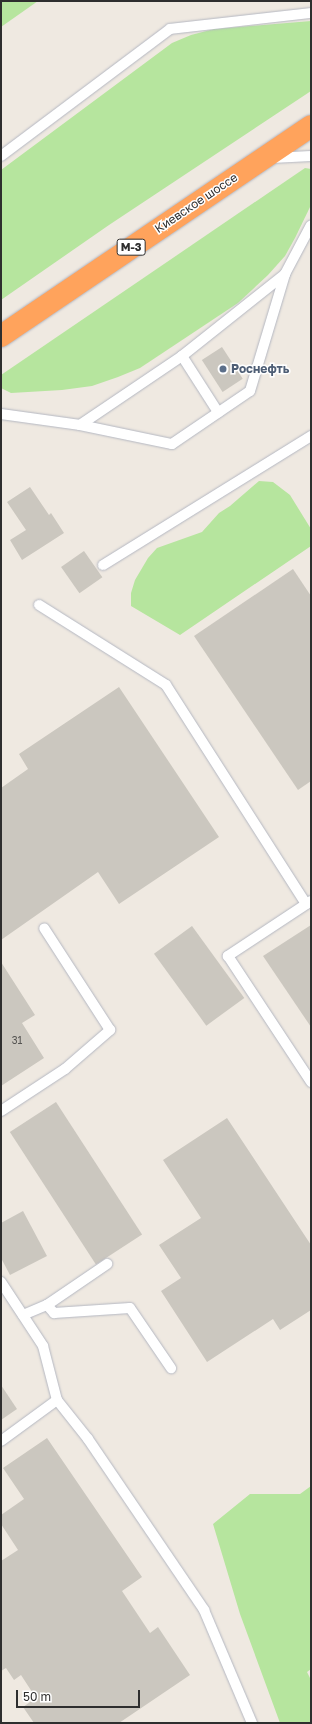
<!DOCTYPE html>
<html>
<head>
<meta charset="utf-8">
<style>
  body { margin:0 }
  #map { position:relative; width:312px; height:1724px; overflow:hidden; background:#efe9e1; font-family:"Golos Text",sans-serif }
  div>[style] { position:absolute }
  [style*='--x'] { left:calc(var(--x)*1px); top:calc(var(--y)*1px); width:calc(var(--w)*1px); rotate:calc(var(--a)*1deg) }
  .green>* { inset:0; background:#b6e59e }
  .building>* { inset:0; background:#cbc7bf; transform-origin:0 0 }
  .roads { filter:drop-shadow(0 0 1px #b4b7c1) drop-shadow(0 0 1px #b4b7c1) }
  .lane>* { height:10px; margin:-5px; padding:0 5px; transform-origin:5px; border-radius:5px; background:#fff }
  .highway>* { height:22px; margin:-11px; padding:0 11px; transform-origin:11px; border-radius:11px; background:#ffa35c }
  .dots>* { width:11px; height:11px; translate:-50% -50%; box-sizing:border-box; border:2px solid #fff; border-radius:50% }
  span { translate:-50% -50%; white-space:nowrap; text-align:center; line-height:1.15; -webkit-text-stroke:3px #fff; paint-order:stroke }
  .number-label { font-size:10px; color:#555452 }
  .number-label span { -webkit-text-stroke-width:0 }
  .shield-label span { padding:1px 3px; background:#fff; border:1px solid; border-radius:3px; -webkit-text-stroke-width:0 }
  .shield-label { font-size:11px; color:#2e2e2e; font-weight:700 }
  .street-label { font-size:12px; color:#2e2e2e }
  .service-label { font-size:12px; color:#4e5e75; font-weight:700 }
  .left { translate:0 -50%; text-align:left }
  .frame { position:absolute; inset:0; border:2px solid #2e2e2e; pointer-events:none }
  .scale { position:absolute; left:16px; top:1690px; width:124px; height:18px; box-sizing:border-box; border:2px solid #2e2e2e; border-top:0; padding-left:5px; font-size:12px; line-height:14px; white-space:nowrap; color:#2e2e2e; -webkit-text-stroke:3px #fff; paint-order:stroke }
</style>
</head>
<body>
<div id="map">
  <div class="green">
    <i style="clip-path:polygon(1px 1px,38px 1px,1px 27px)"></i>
    <i style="clip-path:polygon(311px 21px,311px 91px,109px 225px,1px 300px,1px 170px,172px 43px,191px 35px,214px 29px)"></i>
    <i style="clip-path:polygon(305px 168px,311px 169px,311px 205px,295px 238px,285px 256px,268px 275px,238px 303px,140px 368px,118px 377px,92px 386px,62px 390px,11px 393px,1px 388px,1px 375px)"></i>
    <i style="clip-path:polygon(259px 481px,273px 482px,290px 495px,311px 529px,311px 546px,180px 635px,131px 606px,131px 593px,135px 580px,148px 558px,157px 548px,202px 532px,219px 513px,230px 506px)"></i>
    <i style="clip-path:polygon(311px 1486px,311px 1669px,307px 1672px,311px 1680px,311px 1723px,280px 1723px,240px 1614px,213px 1524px,250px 1494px,300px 1494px)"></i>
  </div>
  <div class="building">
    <i style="left:222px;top:347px;width:38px;height:24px;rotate:57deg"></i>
    <i style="clip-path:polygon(30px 487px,49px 515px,51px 513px,64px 533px,22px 560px,10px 540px,26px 530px,7px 502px)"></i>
    <i style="left:84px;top:551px;width:32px;height:28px;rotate:55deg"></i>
    <i style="clip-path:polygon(293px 569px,311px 596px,311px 781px,298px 790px,194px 636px)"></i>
    <i style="clip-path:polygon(119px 687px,219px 837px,119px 904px,98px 872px,1px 940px,1px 788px,28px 769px,19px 754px)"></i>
    <i style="clip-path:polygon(311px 925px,311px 1027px,263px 956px)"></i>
    <i style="left:192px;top:926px;width:89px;height:47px;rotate:54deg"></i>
    <i style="clip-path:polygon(1px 962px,35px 1015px,22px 1023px,44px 1058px,1px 1086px)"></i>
    <i style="left:56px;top:1102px;width:158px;height:55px;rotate:57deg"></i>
    <i style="clip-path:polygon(227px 1118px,311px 1245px,311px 1310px,280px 1330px,273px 1319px,207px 1362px,161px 1291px,181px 1278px,159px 1245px,201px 1218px,163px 1160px)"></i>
    <i style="clip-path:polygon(23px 1211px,47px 1256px,10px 1275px,1px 1258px,1px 1223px)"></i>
    <i style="clip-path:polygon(1px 1385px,17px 1409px,1px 1420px)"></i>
    <i style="clip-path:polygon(47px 1438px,142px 1577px,122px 1591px,150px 1633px,158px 1627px,190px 1675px,119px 1723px,34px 1723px,23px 1707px,36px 1698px,21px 1675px,14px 1680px,6px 1668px,1px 1671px,1px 1561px,18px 1550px,1px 1524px,1px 1515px,24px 1499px,3px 1468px)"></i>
  </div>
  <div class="roads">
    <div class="lane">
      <i style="--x:1;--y:156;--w:211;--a:-36.9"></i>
      <i style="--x:170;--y:29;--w:142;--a:-6.5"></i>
      <i style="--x:272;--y:158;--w:39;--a:-3"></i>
      <i style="--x:182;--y:356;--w:67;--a:57.3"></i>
      <i style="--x:1;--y:414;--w:80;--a:7.9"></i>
      <i style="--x:80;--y:425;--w:94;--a:11.7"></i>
      <i style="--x:172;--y:444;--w:94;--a:-34.2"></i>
      <i style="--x:250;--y:391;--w:122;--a:-73.3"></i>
      <i style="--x:285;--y:274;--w:55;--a:-62"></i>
      <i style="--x:80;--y:425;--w:123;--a:-34.1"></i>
      <i style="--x:182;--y:356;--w:132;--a:-38.5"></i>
      <i style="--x:103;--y:565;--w:245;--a:-31.8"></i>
      <i style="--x:39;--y:605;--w:150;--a:32.2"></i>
      <i style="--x:166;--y:685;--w:260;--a:57.4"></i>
      <i style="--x:311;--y:901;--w:100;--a:146.5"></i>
      <i style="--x:228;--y:956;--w:151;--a:56.6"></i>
      <i style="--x:1;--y:1111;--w:77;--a:-33.3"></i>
      <i style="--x:65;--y:1069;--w:60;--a:-40.9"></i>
      <i style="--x:110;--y:1030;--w:121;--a:-122.9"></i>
      <i style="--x:1;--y:1282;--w:77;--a:56.7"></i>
      <i style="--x:43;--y:1346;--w:56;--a:75.5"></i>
      <i style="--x:57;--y:1400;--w:69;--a:143.8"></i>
      <i style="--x:47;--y:1305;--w:11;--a:49"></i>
      <i style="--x:54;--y:1313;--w:76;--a:-3.8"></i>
      <i style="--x:130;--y:1308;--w:73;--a:55.7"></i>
      <i style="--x:23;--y:1315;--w:26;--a:-23"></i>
      <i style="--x:47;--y:1305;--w:73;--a:-34.3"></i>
      <i style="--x:57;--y:1400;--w:50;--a:51.5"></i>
      <i style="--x:88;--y:1439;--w:207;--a:55.8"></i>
      <i style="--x:204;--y:1610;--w:123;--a:67"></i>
    </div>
    <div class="highway">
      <i style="--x:1;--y:336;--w:374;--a:-34.1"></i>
    </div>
  </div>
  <div class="dots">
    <i style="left:223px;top:369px;background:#5c6f8a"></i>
  </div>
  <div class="number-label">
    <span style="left:17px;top:1041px">31</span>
  </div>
  <div class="shield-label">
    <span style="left:131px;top:247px">М-3</span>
  </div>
  <div class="street-label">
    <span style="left:196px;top:203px;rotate:-34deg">Киевское шоссе</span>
  </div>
  <div class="service-label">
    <span class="left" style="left:231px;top:369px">Роснефть</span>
  </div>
  <div class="frame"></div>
  <div class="scale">50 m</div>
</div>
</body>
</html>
